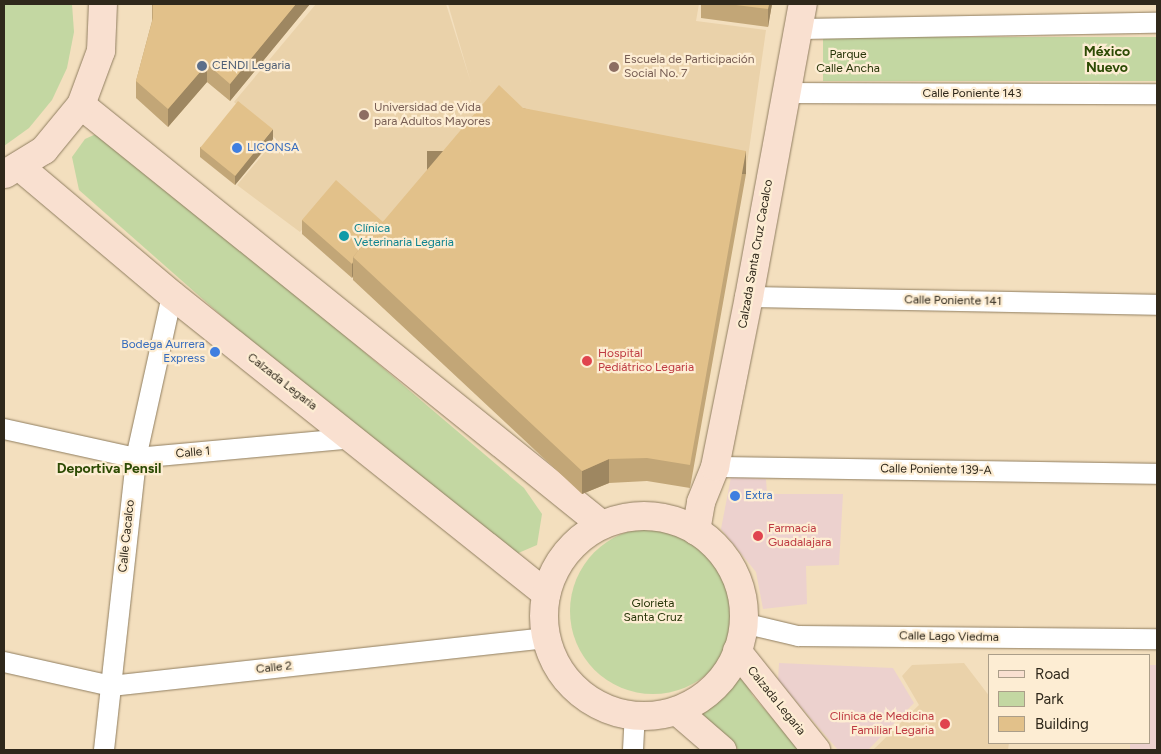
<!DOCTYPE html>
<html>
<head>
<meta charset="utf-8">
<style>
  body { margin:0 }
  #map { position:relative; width:1161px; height:754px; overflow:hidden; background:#f3dfbe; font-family:Figtree,sans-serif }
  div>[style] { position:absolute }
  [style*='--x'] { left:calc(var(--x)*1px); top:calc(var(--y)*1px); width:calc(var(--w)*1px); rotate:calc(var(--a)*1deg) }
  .commercial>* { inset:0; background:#ecd1ce }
  .built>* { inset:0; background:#ead2aa }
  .green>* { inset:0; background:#c3d7a2; transform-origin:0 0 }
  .round { border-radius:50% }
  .roads { filter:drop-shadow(0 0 1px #907e60) drop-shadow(0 0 1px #907e60) }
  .street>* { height:20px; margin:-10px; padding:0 10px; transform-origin:10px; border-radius:10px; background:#fff }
  .secondary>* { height:28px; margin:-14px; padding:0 14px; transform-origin:14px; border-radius:14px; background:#f9e0d0 }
  .secondary>.ring { margin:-14px; padding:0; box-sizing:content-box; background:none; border:28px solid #f9e0d0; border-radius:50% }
  .wall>* { inset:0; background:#c2a677 }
  .shaded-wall>* { inset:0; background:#9e8761; transform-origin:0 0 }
  .building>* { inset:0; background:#e2c18a; transform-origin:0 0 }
  .dots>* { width:14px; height:14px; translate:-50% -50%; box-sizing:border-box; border:2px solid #fdedd3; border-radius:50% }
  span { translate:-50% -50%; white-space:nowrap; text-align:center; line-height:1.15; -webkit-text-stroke:4.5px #fdedd3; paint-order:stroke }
  .park-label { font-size:12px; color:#283509 }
  .education-label { font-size:12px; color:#785e54 }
  .left { translate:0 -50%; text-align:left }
  .service-label { font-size:12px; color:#4e5e75 }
  .street-label { font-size:12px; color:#2f281b }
  .shop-label { font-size:12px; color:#366cbe }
  .right { translate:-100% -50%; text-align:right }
  .culture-label { font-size:12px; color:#0d838f }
  .health-label { font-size:12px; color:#be3a42 }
  .neighbourhood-label { font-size:14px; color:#2d4b04; font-weight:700 }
  .frame { position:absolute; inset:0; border:5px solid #2f281b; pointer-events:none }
  .legend { position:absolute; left:988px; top:654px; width:162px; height:90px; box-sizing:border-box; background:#fdedd3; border:1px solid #ab9e89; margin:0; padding:6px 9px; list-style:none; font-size:15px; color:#2f281b }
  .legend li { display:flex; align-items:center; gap:10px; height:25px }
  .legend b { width:25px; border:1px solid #ab9e89 }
</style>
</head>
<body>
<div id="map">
  <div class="commercial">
    <i style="clip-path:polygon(731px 477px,766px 479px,767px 494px,843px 494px,839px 565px,806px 566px,807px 604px,763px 609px,756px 572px,721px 529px)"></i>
    <i style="clip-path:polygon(779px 663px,893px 668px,914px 703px,868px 750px,838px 750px,778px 680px)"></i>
    <i style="clip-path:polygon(1150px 665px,1157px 665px,1157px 750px,1130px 750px,1130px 743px,1150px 743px)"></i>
  </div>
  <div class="built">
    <i style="clip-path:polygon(316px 4px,446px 4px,471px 83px,448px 4px,699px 4px,696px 21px,766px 30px,746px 171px,525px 128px,389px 236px,336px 190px,300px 232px,237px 185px,276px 139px,234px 102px)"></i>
    <i style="clip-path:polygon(964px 663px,990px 697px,990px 743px,1009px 743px,1008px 750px,873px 750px,919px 705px,902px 676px,912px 665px)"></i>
  </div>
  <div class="green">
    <i style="clip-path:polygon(4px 4px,72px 4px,74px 32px,67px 68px,52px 100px,29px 128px,4px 146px)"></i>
    <i style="left:1157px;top:37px;width:44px;height:334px;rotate:90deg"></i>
    <i style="clip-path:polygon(96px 134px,156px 175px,524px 488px,542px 514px,537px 545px,509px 557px,485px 548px,79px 190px,72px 157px,85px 139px)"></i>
    <i class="round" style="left:570px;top:528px;width:166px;height:166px"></i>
    <i style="clip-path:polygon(739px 672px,753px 696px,800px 750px,739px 750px,697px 710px,714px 700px)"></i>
  </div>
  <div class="roads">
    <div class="street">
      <i style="--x:798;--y:29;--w:359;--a:-1"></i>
      <i style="--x:786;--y:93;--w:371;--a:0.2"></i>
      <i style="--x:749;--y:297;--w:408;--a:1.1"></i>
      <i style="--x:4;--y:429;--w:135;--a:12.4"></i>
      <i style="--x:136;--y:458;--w:219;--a:-5.2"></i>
      <i style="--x:715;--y:467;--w:442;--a:0.9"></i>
      <i style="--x:743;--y:623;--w:57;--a:13.3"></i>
      <i style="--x:798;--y:636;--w:359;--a:0.5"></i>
      <i style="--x:4;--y:662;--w:110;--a:12.6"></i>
      <i style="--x:111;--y:686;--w:438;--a:-6.3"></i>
      <i style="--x:104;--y:750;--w:294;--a:-83.7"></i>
      <i style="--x:136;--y:458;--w:167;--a:-77.5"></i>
      <i style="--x:633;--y:750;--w:34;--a:-87"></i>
    </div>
    <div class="secondary">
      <i style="--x:81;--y:105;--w:669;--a:38.87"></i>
      <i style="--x:20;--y:167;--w:199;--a:40.1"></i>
      <i style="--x:172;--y:295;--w:479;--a:38.6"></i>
      <i style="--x:5;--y:174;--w:46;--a:-31.6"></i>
      <i style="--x:44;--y:150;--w:58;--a:-50.6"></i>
      <i style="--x:81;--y:105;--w:58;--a:-69.7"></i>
      <i style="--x:101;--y:51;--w:47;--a:-87.6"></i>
      <i class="ring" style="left:544px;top:516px;width:172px;height:172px"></i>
      <i style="--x:696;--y:531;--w:29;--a:-80"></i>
      <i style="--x:701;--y:502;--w:38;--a:-68"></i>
      <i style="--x:715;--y:467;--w:173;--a:-78.7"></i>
      <i style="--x:749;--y:297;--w:298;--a:-79.6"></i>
      <i style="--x:737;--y:651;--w:127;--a:51.4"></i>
      <i style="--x:677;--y:711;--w:60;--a:40.9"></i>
    </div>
  </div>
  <div class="wall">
    <i style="clip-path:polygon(152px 4px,310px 4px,230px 101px,207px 82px,168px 127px,136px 98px,136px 81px,152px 21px)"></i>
    <i style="clip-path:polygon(701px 4px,772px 4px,768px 27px,701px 18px)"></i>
    <i style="clip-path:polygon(523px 108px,746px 174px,690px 488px,647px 481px,609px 483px,582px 494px,353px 280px,353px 276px,352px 278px,302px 234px,302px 220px,383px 222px)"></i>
    <i style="clip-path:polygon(273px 139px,235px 185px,200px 157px,200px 147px)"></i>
  </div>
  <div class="shaded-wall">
    <i style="clip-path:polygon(296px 4px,310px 4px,230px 101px,230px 84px)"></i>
    <i style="clip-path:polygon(769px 4px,772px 4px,768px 27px,768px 9px)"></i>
    <i style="clip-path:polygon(207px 64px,207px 82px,168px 127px,168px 109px)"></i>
    <i style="clip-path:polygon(273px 129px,273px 139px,235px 185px,235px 175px)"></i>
    <i style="left:746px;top:151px;width:23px;height:319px;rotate:90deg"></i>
    <i style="clip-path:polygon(353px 262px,353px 276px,352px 278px,352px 264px)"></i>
    <i style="clip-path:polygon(609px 459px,609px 483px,582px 494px,582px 471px)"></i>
  </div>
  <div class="building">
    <i style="clip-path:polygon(153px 4px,296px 4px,230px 84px,207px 64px,168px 109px,136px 81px,153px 18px)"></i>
    <i style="clip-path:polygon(728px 4px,769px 4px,768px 9px)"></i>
    <i style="clip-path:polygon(499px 85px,523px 108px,746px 151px,690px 465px,647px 458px,609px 459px,582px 471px,353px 257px)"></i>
    <i style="left:238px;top:101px;width:45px;height:60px;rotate:39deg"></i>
    <i style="clip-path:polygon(336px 180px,383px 222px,353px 257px,353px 262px,352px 264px,302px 220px)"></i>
  </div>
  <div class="dots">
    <i style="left:202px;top:66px;background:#5c6f8a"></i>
    <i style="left:614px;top:67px;background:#8d6e63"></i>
    <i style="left:364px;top:115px;background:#8d6e63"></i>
    <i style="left:237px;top:148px;background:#3f7fe0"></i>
    <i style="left:344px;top:236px;background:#0f9aa8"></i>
    <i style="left:215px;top:352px;background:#3f7fe0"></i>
    <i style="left:587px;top:361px;background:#e0444e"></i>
    <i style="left:735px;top:496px;background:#3f7fe0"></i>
    <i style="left:758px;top:536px;background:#e0444e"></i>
    <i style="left:945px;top:724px;background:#e0444e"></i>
  </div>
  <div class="park-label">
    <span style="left:848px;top:62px">Parque<br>Calle Ancha</span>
    <span style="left:653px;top:611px">Glorieta<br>Santa Cruz</span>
  </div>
  <div class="education-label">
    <span class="left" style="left:624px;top:67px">Escuela de Participación<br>Social No. 7</span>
    <span class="left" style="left:374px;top:115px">Universidad de Vida<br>para Adultos Mayores</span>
  </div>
  <div class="service-label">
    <span class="left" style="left:212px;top:66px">CENDI Legaria</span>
  </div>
  <div class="street-label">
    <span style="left:972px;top:94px">Calle Poniente 143</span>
    <span style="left:756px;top:254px;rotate:-80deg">Calzada Santa Cruz Cacalco</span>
    <span style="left:953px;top:301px;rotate:1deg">Calle Poniente 141</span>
    <span style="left:282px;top:382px;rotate:38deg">Calzada Legaria</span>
    <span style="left:193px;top:453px;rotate:-5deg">Calle 1</span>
    <span style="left:936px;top:470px;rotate:1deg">Calle Poniente 139-A</span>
    <span style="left:127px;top:536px;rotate:-84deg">Calle Cacalco</span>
    <span style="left:949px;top:637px;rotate:1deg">Calle Lago Viedma</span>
    <span style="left:274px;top:668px;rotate:-6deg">Calle 2</span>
    <span style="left:776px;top:701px;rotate:51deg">Calzada Legaria</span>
  </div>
  <div class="shop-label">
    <span class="left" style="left:247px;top:148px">LICONSA</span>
    <span class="right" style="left:205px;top:352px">Bodega Aurrera<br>Express</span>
    <span class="left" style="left:745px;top:496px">Extra</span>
  </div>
  <div class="culture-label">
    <span class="left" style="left:354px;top:236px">Clínica<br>Veterinaria Legaria</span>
  </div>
  <div class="health-label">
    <span class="left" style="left:598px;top:361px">Hospital<br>Pediátrico Legaria</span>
    <span class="left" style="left:768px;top:536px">Farmacia<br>Guadalajara</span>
    <span class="right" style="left:934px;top:724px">Clínica de Medicina<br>Familiar Legaria</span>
  </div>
  <div class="neighbourhood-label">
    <span style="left:1107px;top:60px">México<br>Nuevo</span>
    <span style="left:109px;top:469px">Deportiva Pensil</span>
  </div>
  <div class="frame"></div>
  <ul class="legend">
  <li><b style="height:6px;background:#f9e0d0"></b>Road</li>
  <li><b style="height:14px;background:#c3d7a2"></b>Park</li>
  <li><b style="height:14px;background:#e2c18a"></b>Building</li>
  </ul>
</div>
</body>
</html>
